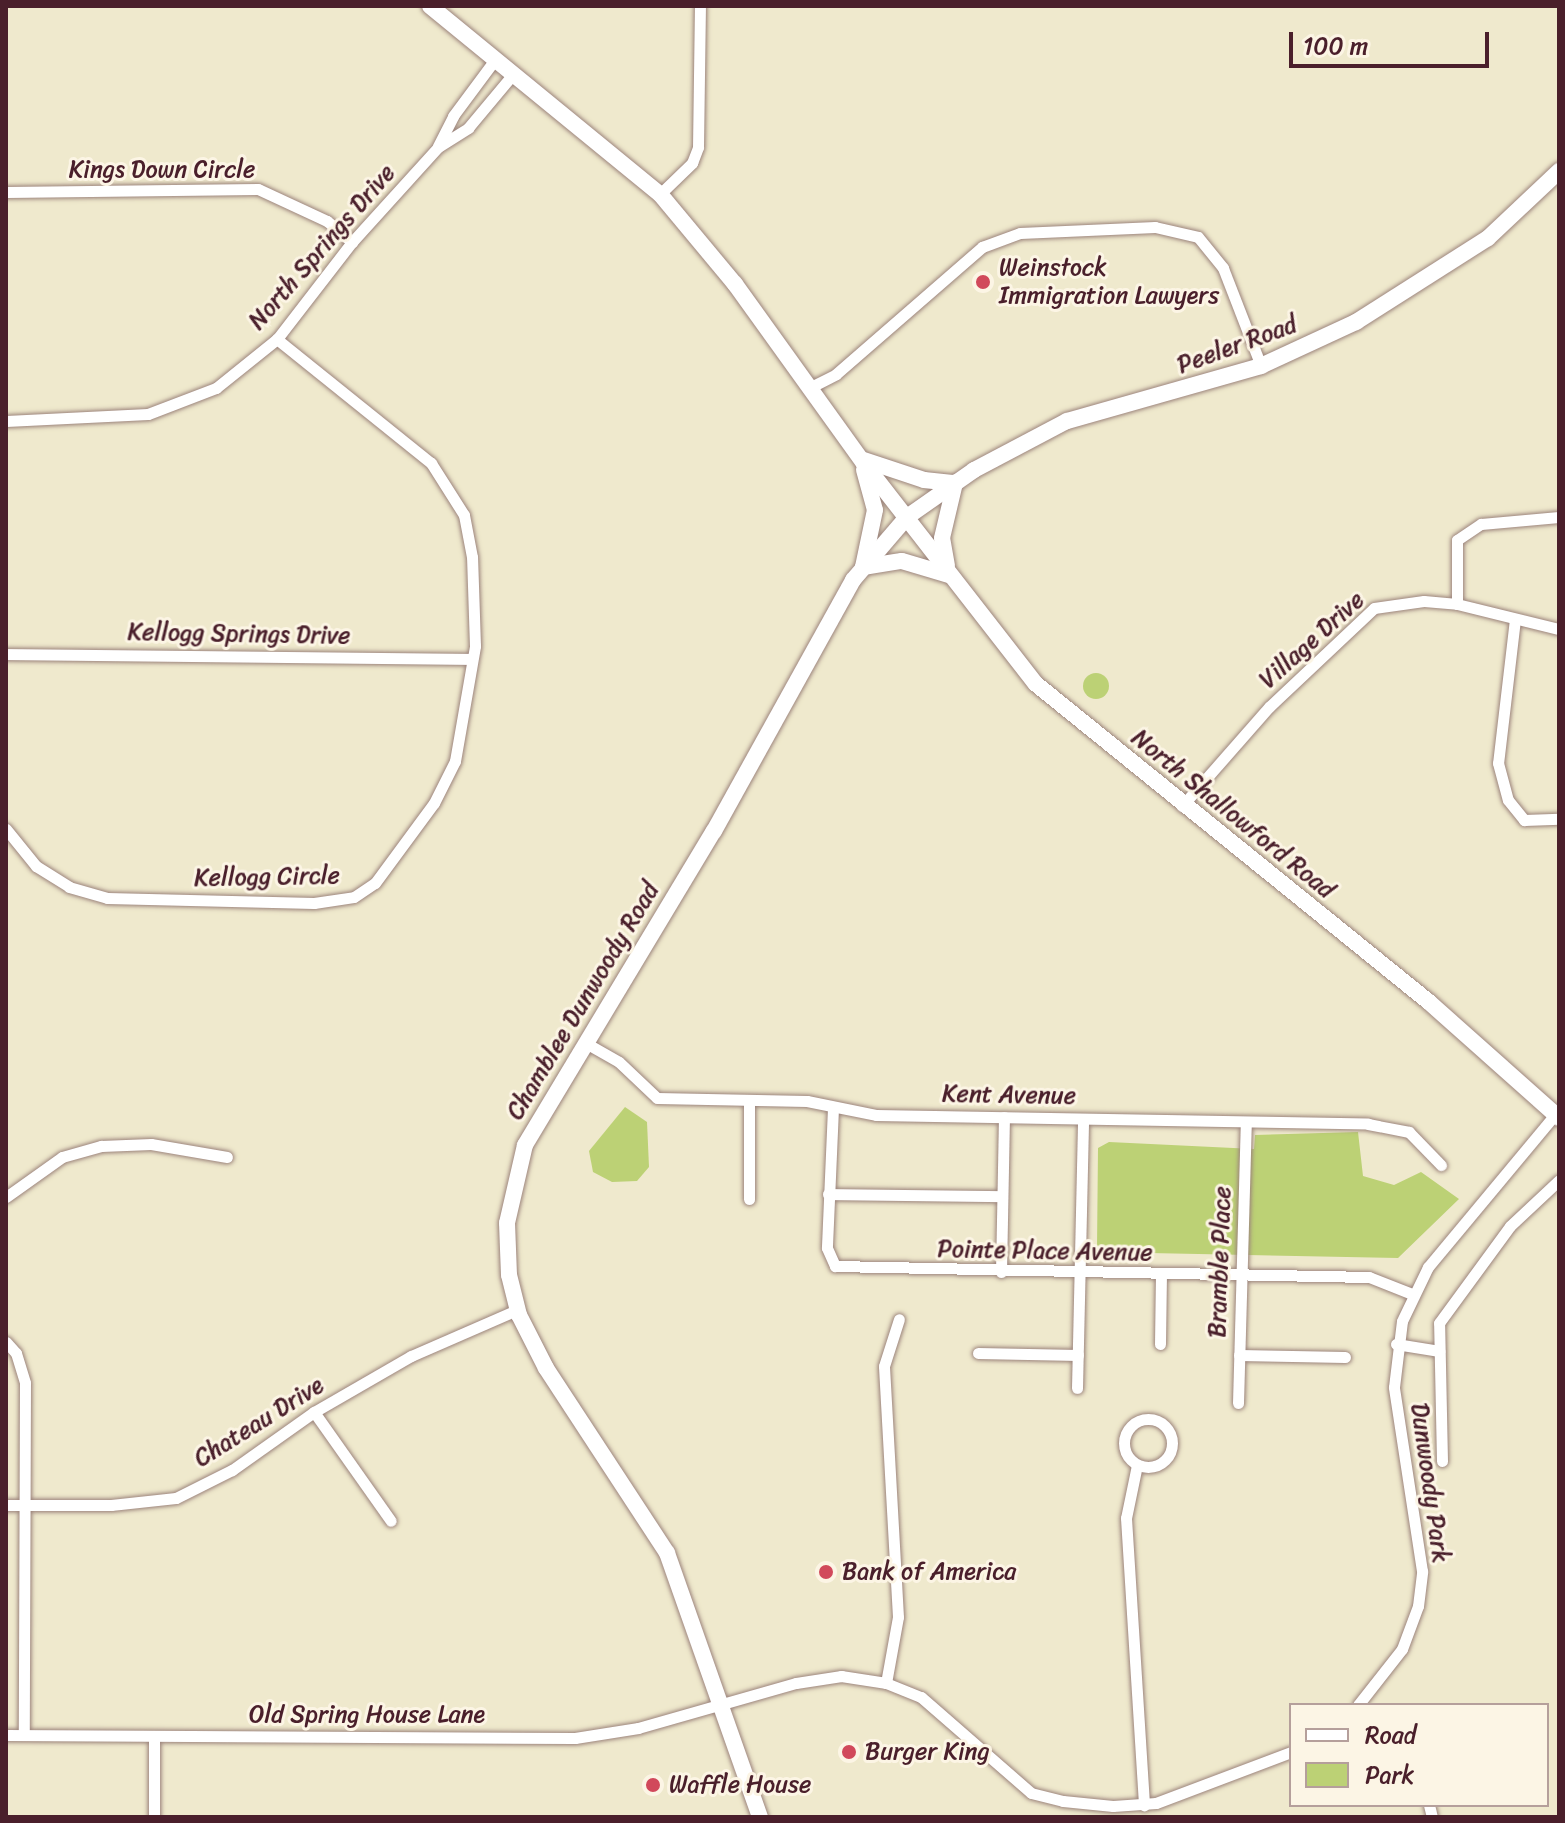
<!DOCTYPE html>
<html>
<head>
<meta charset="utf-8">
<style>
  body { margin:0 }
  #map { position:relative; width:1565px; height:1823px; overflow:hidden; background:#efe9cd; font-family:Sriracha,sans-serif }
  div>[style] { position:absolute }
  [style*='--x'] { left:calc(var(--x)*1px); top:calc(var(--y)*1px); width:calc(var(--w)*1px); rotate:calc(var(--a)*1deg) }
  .green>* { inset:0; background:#bcd175 }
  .round { border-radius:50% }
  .roads { filter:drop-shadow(0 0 2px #9c847c) drop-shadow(0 0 2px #9c847c) }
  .street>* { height:11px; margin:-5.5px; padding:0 5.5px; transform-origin:5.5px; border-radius:5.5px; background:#fff }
  .street>.ring { margin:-5.5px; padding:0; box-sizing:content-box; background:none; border:11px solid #fff; border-radius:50% }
  .secondary>* { height:16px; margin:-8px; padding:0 8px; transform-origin:8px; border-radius:8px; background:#fff }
  .dots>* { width:22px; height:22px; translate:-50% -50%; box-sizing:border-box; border:4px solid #fcf5e5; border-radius:50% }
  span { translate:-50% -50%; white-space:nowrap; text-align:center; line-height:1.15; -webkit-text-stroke:6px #fcf5e5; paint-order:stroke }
  .street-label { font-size:24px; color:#4a1f2b }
  .poi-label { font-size:24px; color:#4a1f2b }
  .left { translate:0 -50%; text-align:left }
  .frame { position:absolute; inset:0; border:8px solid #4a1f2b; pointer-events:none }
  .legend { position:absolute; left:1289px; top:1703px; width:260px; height:104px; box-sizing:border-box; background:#fcf5e5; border:2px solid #b59f9b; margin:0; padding:10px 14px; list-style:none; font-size:24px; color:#4a1f2b }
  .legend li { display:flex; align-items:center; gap:16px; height:40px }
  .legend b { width:40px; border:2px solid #b59f9b }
  .scale { position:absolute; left:1289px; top:32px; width:200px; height:36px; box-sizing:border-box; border:4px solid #4a1f2b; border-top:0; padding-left:10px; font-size:24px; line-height:28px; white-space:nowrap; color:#4a1f2b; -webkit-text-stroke:6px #fcf5e5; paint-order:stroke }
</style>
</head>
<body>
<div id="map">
  <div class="green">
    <i class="round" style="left:1083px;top:673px;width:26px;height:26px"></i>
    <i style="clip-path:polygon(625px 1107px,647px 1122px,649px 1167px,637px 1181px,612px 1182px,593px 1172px,589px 1151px)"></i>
    <i style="clip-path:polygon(1358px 1132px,1363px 1176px,1394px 1185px,1421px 1172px,1459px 1199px,1398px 1258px,1100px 1252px,1097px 1247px,1098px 1148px,1109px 1142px,1254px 1149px,1255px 1135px)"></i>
  </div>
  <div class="roads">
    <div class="street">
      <i style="--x:438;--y:146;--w:34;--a:-63"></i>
      <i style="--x:453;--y:116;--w:72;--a:-53.4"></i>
      <i style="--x:6;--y:192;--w:252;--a:-0.7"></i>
      <i style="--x:258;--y:189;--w:76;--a:24.9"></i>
      <i style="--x:327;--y:221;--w:33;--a:40"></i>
      <i style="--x:660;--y:194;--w:45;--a:-44.1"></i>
      <i style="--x:692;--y:163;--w:17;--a:-69"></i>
      <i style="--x:698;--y:147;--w:141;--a:-89.2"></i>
      <i style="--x:811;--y:387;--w:28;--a:-27"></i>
      <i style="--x:836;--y:374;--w:194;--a:-41"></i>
      <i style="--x:982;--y:247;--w:40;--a:-20.2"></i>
      <i style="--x:1020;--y:233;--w:135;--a:-2.5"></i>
      <i style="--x:1155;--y:227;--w:44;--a:13.1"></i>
      <i style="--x:1198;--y:237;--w:40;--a:51"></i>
      <i style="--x:1223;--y:268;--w:105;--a:68.8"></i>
      <i style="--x:6;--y:421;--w:142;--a:-2.8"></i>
      <i style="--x:148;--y:414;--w:73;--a:-20.9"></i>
      <i style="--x:216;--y:388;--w:78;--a:-38.8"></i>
      <i style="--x:277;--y:339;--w:123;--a:-52.3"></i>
      <i style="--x:352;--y:242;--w:128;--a:-47.8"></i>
      <i style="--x:438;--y:147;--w:36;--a:-32"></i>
      <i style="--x:468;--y:128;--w:72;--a:-50.1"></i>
      <i style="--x:1457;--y:604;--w:64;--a:-90"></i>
      <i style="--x:1457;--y:540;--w:29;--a:-34"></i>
      <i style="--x:1481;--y:524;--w:78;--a:-5.1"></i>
      <i style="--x:1515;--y:619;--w:145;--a:96.7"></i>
      <i style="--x:1498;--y:763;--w:38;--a:75"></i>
      <i style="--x:1508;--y:800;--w:26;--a:51"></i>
      <i style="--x:1524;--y:820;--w:35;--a:-2"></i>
      <i style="--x:6;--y:654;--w:465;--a:0.6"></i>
      <i style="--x:1182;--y:806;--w:132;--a:-48.7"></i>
      <i style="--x:1269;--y:707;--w:144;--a:-43.3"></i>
      <i style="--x:1374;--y:608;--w:50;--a:-8"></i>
      <i style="--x:1424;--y:601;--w:33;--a:5"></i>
      <i style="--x:1457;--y:604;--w:105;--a:13.8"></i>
      <i style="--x:6;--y:829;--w:48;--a:51"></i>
      <i style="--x:36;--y:866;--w:39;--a:32"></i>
      <i style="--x:69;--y:887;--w:40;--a:16"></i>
      <i style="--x:107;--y:898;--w:207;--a:1.4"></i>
      <i style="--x:314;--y:903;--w:40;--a:-8.5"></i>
      <i style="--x:354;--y:897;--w:25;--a:-34"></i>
      <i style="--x:375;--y:883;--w:99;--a:-53.6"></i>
      <i style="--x:434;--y:803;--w:47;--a:-63.4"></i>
      <i style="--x:455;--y:761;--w:117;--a:-80.1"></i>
      <i style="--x:475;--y:646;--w:89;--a:-91.9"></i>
      <i style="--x:472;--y:557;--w:43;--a:-100.8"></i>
      <i style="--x:464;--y:515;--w:62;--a:-122.4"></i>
      <i style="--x:431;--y:463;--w:198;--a:-141.2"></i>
      <i style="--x:584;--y:1042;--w:40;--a:29.7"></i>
      <i style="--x:619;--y:1062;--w:52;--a:43.5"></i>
      <i style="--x:657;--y:1098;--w:150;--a:1.1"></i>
      <i style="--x:807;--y:1101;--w:70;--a:11.5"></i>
      <i style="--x:876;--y:1115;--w:492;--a:1"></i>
      <i style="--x:1368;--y:1124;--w:42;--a:11"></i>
      <i style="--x:1409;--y:1132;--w:46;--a:45.9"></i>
      <i style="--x:833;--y:1108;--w:140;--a:92.5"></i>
      <i style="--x:827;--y:1248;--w:20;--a:66"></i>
      <i style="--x:835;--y:1266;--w:534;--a:1.18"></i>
      <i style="--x:1369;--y:1277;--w:46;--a:21.6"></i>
      <i style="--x:828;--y:1194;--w:174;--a:0.7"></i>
      <i style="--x:6;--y:1197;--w:69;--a:-35.5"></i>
      <i style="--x:62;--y:1157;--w:41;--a:-15.8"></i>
      <i style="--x:101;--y:1146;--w:50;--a:-2.3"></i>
      <i style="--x:151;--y:1144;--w:77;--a:9.7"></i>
      <i style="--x:749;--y:1199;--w:98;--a:-90"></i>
      <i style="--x:1001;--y:1272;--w:155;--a:-88.9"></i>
      <i style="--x:6;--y:1342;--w:15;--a:48"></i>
      <i style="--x:16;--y:1353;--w:31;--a:73"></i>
      <i style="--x:25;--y:1383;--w:352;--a:90.2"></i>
      <i style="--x:1160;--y:1344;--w:68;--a:-89.2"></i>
      <i style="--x:1396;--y:1344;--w:44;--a:9.2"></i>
      <i style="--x:978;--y:1353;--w:100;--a:1.1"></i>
      <i style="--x:1239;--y:1355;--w:106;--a:1.1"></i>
      <i style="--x:1077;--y:1388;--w:269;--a:-88.7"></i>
      <i style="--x:1238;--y:1403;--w:279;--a:-88.4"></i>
      <i style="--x:314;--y:1412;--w:133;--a:54.8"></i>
      <i class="ring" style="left:1124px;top:1419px;width:37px;height:37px"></i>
      <i style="--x:1442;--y:1461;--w:138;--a:-91.2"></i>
      <i style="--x:1439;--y:1323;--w:120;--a:-53.8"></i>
      <i style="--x:1510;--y:1226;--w:67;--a:-43.2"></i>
      <i style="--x:1137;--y:1465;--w:54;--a:101.7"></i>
      <i style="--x:1126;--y:1518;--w:288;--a:86.4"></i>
      <i style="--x:6;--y:1505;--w:105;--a:0"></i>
      <i style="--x:111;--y:1505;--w:65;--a:-6.1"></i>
      <i style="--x:176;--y:1498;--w:63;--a:-26.6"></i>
      <i style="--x:232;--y:1470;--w:100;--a:-35.3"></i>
      <i style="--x:314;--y:1412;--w:112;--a:-30"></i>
      <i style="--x:411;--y:1356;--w:116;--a:-23.5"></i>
      <i style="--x:886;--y:1683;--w:67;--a:-79.7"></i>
      <i style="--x:898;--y:1617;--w:251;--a:-93.2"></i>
      <i style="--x:884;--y:1366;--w:49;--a:-72.3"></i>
      <i style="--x:1358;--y:1705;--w:71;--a:-51.8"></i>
      <i style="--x:1402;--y:1649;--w:46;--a:-69.6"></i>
      <i style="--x:1418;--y:1606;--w:35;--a:-83"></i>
      <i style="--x:1422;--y:1571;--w:186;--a:-98.7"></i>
      <i style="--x:1394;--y:1387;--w:66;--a:-83.1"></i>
      <i style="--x:1402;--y:1321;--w:60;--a:-64.3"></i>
      <i style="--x:1428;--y:1267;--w:204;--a:-50.2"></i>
      <i style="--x:6;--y:1735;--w:569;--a:0.3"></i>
      <i style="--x:575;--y:1738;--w:64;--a:-9"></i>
      <i style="--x:638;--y:1728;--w:164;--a:-15.9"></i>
      <i style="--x:796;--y:1683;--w:46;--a:-8.8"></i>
      <i style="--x:841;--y:1676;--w:46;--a:8.8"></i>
      <i style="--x:886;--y:1683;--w:38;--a:22"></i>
      <i style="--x:921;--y:1697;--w:146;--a:41.1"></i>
      <i style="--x:1031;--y:1793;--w:33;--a:14"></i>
      <i style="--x:1063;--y:1801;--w:50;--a:5.7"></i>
      <i style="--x:1113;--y:1806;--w:43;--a:-4"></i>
      <i style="--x:1156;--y:1803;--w:144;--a:-20.7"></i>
      <i style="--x:1429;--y:1805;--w:12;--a:76"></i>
      <i style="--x:154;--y:1817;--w:81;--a:-90"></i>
    </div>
    <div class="secondary">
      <i style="--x:430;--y:6;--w:297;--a:39.3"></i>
      <i style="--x:660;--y:194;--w:117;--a:50.2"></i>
      <i style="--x:735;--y:284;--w:219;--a:54.3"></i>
      <i style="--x:863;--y:462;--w:281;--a:52.1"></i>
      <i style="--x:1036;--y:684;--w:506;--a:38.98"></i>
      <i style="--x:1429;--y:1002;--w:174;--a:41.7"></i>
      <i style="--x:864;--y:460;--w:63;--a:18.4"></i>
      <i style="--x:924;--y:480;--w:31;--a:6"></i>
      <i style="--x:864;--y:470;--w:41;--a:74.6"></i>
      <i style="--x:875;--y:510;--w:58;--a:101.9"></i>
      <i style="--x:863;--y:567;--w:39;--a:-9"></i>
      <i style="--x:902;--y:561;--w:49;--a:16.6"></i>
      <i style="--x:947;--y:566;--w:28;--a:-100"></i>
      <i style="--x:942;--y:538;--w:57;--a:-76.7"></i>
      <i style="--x:760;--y:1817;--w:280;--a:-109.4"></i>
      <i style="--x:667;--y:1553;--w:221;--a:-123.2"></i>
      <i style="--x:546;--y:1368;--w:59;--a:-117"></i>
      <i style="--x:519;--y:1315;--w:41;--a:-104"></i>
      <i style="--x:509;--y:1275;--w:52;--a:-92.2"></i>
      <i style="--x:507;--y:1223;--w:80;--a:-77"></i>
      <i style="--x:525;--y:1145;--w:366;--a:-59"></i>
      <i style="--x:714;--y:831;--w:287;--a:-61"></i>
      <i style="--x:853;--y:580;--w:83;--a:-49.4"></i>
      <i style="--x:907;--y:517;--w:82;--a:-35"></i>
      <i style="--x:974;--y:470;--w:105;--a:-27.8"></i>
      <i style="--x:1067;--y:421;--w:202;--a:-15.8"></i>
      <i style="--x:1261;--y:366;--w:105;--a:-24.9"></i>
      <i style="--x:1356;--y:322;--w:156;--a:-32.5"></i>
      <i style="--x:1488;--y:238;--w:98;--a:-43.3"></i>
    </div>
  </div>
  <div class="dots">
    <i style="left:983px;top:282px;background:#d1495b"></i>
    <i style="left:826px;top:1572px;background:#d1495b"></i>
    <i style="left:849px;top:1752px;background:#d1495b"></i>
    <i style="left:653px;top:1785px;background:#d1495b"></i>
  </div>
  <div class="street-label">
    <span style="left:162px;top:170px">Kings Down Circle</span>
    <span style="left:322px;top:247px;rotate:-49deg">North Springs Drive</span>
    <span style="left:1237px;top:345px;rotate:-20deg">Peeler Road</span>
    <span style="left:239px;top:634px;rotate:1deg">Kellogg Springs Drive</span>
    <span style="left:1312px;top:640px;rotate:-42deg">Village Drive</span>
    <span style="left:1233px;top:814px;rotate:39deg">North Shallowford Road</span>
    <span style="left:267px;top:877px;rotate:-1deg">Kellogg Circle</span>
    <span style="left:583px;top:1001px;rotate:-59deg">Chamblee Dunwoody Road</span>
    <span style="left:1009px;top:1095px;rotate:1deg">Kent Avenue</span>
    <span style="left:1045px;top:1251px;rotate:1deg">Pointe Place Avenue</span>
    <span style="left:1220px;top:1262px;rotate:-88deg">Bramble Place</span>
    <span style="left:259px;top:1422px;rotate:-32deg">Chateau Drive</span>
    <span style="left:1430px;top:1483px;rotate:82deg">Dunwoody Park</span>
    <span style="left:367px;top:1715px">Old Spring House Lane</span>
  </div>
  <div class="poi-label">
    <span class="left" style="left:999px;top:282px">Weinstock<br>Immigration Lawyers</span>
    <span class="left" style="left:842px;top:1572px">Bank of America</span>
    <span class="left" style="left:865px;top:1752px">Burger King</span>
    <span class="left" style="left:669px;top:1785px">Waffle House</span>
  </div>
  <div class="frame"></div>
  <ul class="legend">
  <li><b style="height:10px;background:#fff"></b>Road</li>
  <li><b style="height:22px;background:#bcd175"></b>Park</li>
  </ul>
  <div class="scale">100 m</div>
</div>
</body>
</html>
